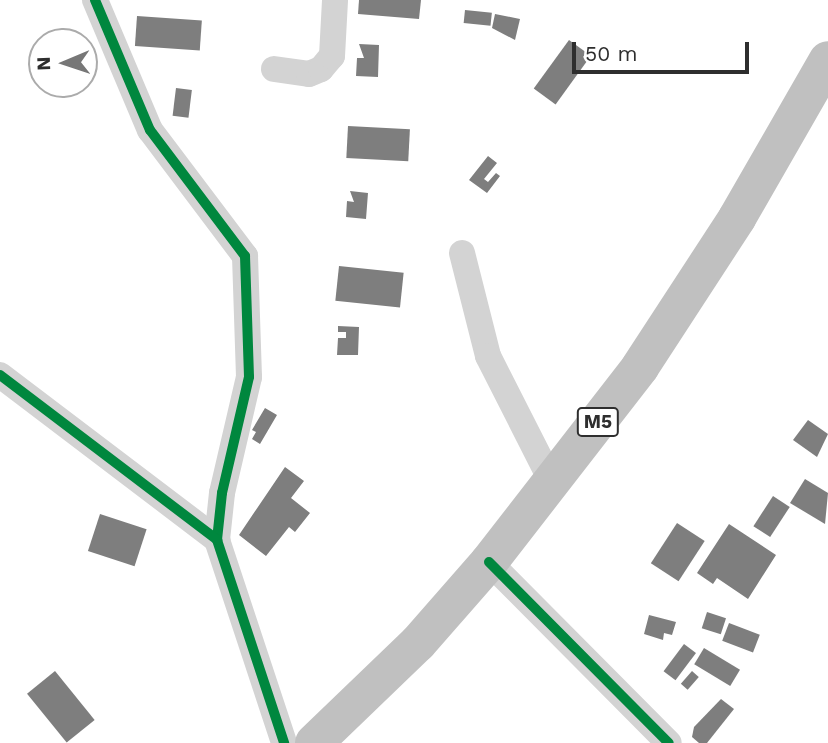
<!DOCTYPE html>
<html>
<head>
<meta charset="utf-8">
<style>
  body { margin:0 }
  #map { position:relative; width:828px; height:743px; overflow:hidden; background:#fff; font-family:"Work Sans",sans-serif }
  div>[style] { position:absolute }
  [style*='--x'] { left:calc(var(--x)*1px); top:calc(var(--y)*1px); width:calc(var(--w)*1px); rotate:calc(var(--a)*1deg) }
  .building>* { inset:0; background:#7e7e7e; transform-origin:0 0 }
  .street>* { height:26px; margin:-13px; padding:0 13px; transform-origin:13px; border-radius:13px; background:#d3d3d3 }
  .highway>* { height:38px; margin:-19px; padding:0 19px; transform-origin:19px; border-radius:19px; background:#c0c0c0 }
  .cycleway>* { height:10px; margin:-5px; padding:0 5px; transform-origin:5px; border-radius:5px; background:#00873e }
  span { translate:-50% -50%; white-space:nowrap; text-align:center; line-height:1.15; -webkit-text-stroke:7px #fff; paint-order:stroke }
  .shield-label span { padding:2px 5px; background:#fff; border:2px solid; border-radius:5px; -webkit-text-stroke-width:0 }
  .shield-label { font-size:19px; color:#2e2e2e; font-weight:700 }
  .north { position:absolute; left:28px; top:28px; width:70px; height:70px; box-sizing:border-box; background:#fff; border:2px solid #ababab; border-radius:50%; rotate:268deg; font-size:19px; font-weight:700; line-height:28px; text-align:center; color:#2e2e2e }
  .north::after { content:''; display:block; margin:auto; width:24px; height:32px; background:#777; clip-path:polygon(50% 0,100% 100%,50% 72%,0 100%) }
  .scale { position:absolute; left:572px; top:42px; width:177px; height:32px; box-sizing:border-box; border:4px solid #2e2e2e; border-top:0; padding-left:9px; font-size:21px; line-height:24px; white-space:nowrap; color:#2e2e2e; -webkit-text-stroke:5px #fff; paint-order:stroke }
</style>
</head>
<body>
<div id="map">
  <div class="building">
    <i style="clip-path:polygon(359px 0,421px 0,419px 19px,358px 14px)"></i>
    <i style="left:465px;top:10px;width:27px;height:13px;rotate:6deg"></i>
    <i style="clip-path:polygon(495px 14px,520px 19px,515px 40px,492px 28px)"></i>
    <i style="left:137px;top:16px;width:65px;height:30px;rotate:4deg"></i>
    <i style="left:569px;top:40px;width:27px;height:60px;rotate:36deg"></i>
    <i style="clip-path:polygon(359px 44px,379px 45px,378px 77px,356px 76px,357px 58px,364px 58px)"></i>
    <i style="left:176px;top:88px;width:16px;height:28px;rotate:7deg"></i>
    <i style="left:348px;top:126px;width:62px;height:32px;rotate:3deg"></i>
    <i style="clip-path:polygon(488px 156px,497px 163px,484px 179px,488px 182px,496px 173px,500px 176px,487px 193px,469px 180px)"></i>
    <i style="clip-path:polygon(350px 191px,368px 193px,366px 219px,346px 217px,347px 201px,354px 202px)"></i>
    <i style="left:339px;top:266px;width:65px;height:35px;rotate:6deg"></i>
    <i style="clip-path:polygon(338px 326px,359px 327px,358px 355px,337px 355px,338px 338px,346px 338px,346px 332px,338px 332px)"></i>
    <i style="clip-path:polygon(265px 408px,277px 415px,260px 444px,252px 439px,256px 432px,252px 430px)"></i>
    <i style="clip-path:polygon(808px 420px,828px 434px,817px 457px,793px 440px)"></i>
    <i style="clip-path:polygon(285px 467px,304px 481px,291px 498px,310px 513px,295px 532px,289px 527px,266px 556px,239px 535px)"></i>
    <i style="clip-path:polygon(805px 479px,828px 493px,825px 524px,790px 503px)"></i>
    <i style="left:773px;top:496px;width:20px;height:36px;rotate:33deg"></i>
    <i style="left:100px;top:514px;width:49px;height:39px;rotate:18deg"></i>
    <i style="left:677px;top:523px;width:33px;height:48px;rotate:33deg"></i>
    <i style="clip-path:polygon(729px 524px,776px 555px,748px 599px,717px 578px,713px 584px,697px 573px)"></i>
    <i style="left:707px;top:612px;width:20px;height:17px;rotate:18deg"></i>
    <i style="clip-path:polygon(649px 615px,676px 622px,672px 635px,664px 633px,663px 640px,644px 634px)"></i>
    <i style="left:729px;top:623px;width:33px;height:19px;rotate:21deg"></i>
    <i style="left:684px;top:644px;width:15px;height:34px;rotate:37deg"></i>
    <i style="left:704px;top:648px;width:42px;height:19px;rotate:31deg"></i>
    <i style="left:55px;top:671px;width:63px;height:36px;rotate:51deg"></i>
    <i style="left:692px;top:671px;width:9px;height:17px;rotate:41deg"></i>
    <i style="clip-path:polygon(721px 699px,734px 709px,707px 743px,699px 743px,692px 737px,694px 727px)"></i>
  </div>
  <div class="street">
    <i style="--x:95;--y:0;--w:141;--a:67.1"></i>
    <i style="--x:150;--y:130;--w:158;--a:53"></i>
    <i style="--x:245;--y:256;--w:121;--a:88.1"></i>
    <i style="--x:249;--y:377;--w:119;--a:103.1"></i>
    <i style="--x:222;--y:493;--w:47;--a:96.1"></i>
    <i style="--x:217;--y:540;--w:214;--a:71.7"></i>
    <i style="--x:274;--y:69;--w:35;--a:8"></i>
    <i style="--x:309;--y:74;--w:13;--a:-23"></i>
    <i style="--x:321;--y:69;--w:17;--a:-50"></i>
    <i style="--x:332;--y:56;--w:56;--a:-86.9"></i>
    <i style="--x:462;--y:253;--w:106;--a:75.8"></i>
    <i style="--x:488;--y:356;--w:141;--a:63.1"></i>
    <i style="--x:0;--y:375;--w:273;--a:37.2"></i>
    <i style="--x:489;--y:562;--w:255;--a:45.2"></i>
  </div>
  <div class="highway">
    <i style="--x:314;--y:743;--w:144;--a:-43.9"></i>
    <i style="--x:418;--y:643;--w:108;--a:-48.8"></i>
    <i style="--x:489;--y:562;--w:247;--a:-52.2"></i>
    <i style="--x:640;--y:367;--w:178;--a:-56.9"></i>
    <i style="--x:737;--y:218;--w:182;--a:-60.1"></i>
  </div>
  <div class="cycleway">
    <i style="--x:95;--y:0;--w:141;--a:67.1"></i>
    <i style="--x:150;--y:130;--w:158;--a:53"></i>
    <i style="--x:245;--y:256;--w:121;--a:88.1"></i>
    <i style="--x:249;--y:377;--w:119;--a:103.1"></i>
    <i style="--x:222;--y:493;--w:47;--a:96.1"></i>
    <i style="--x:217;--y:540;--w:214;--a:71.7"></i>
    <i style="--x:0;--y:375;--w:273;--a:37.2"></i>
    <i style="--x:489;--y:562;--w:255;--a:45.2"></i>
  </div>
  <div class="shield-label">
    <span style="left:598px;top:422px">M5</span>
  </div>
  <div class="north">N</div>
  <div class="scale">50 m</div>
</div>
</body>
</html>
